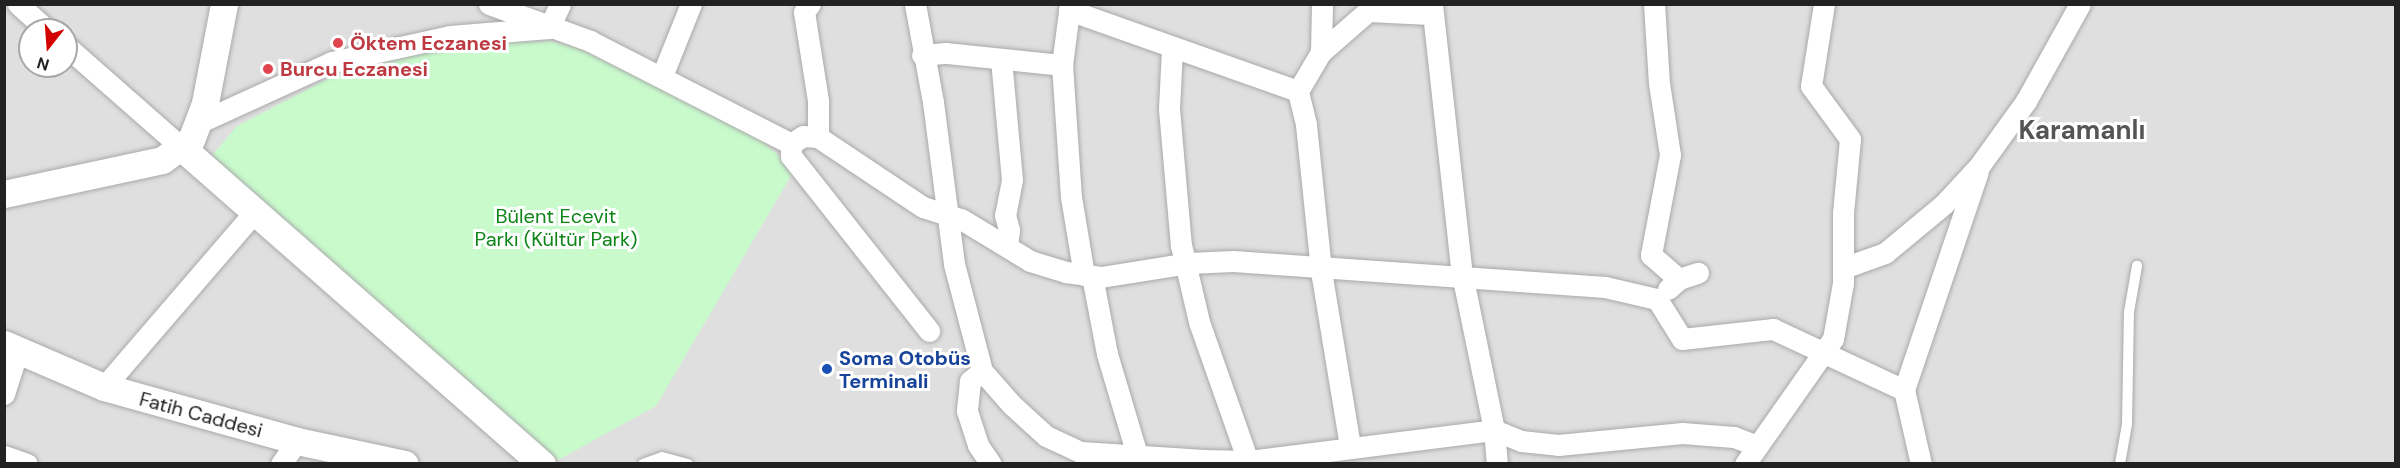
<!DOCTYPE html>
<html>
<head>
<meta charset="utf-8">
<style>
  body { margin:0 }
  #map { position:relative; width:2400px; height:468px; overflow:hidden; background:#f2efe9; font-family:"DM Sans",sans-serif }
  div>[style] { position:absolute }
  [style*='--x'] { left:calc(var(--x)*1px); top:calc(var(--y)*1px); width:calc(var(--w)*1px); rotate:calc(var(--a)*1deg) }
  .residential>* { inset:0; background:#e0dfdf }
  .park>* { inset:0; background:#c8facc }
  .roads { filter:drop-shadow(0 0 2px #a9a9a9) drop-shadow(0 0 2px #a9a9a9) }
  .service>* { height:10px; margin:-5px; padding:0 5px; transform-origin:5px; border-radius:5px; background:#fff }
  .minor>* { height:21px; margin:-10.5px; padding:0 10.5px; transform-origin:10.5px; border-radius:10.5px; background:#fff }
  .tertiary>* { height:27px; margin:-13.5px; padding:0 13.5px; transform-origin:13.5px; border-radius:13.5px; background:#fff }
  .dots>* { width:16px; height:16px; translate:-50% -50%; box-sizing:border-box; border:3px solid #fff; border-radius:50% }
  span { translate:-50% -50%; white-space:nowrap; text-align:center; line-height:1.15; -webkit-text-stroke:6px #fff; paint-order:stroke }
  .health-label { font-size:20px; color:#be3a42; font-weight:700 }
  .left { translate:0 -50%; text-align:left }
  .park-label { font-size:20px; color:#0c8416 }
  .transit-label { font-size:20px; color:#164399; font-weight:700 }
  .street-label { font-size:20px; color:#222 }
  .district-label { font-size:26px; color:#555; font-weight:700 }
  .frame { position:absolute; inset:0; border:6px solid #222; pointer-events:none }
  .north { position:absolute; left:18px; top:18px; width:60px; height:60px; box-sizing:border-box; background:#fff; border:2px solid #a7a7a7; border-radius:50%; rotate:197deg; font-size:16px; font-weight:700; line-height:24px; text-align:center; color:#222 }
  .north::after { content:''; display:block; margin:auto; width:21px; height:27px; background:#d40000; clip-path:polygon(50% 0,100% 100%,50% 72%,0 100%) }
</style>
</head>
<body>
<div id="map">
  <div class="residential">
    <i style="clip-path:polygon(evenodd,5px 5px,2395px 5px,2395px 463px,5px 463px,5px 5px,30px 30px,66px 30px,66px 66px,30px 66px,30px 30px)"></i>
  </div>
  <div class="park">
    <i style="clip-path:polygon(549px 41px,587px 50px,750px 131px,795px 169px,656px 406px,558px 460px,209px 159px,237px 126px,335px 75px,457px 44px)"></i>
  </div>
  <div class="roads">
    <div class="service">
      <i style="--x:643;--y:464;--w:20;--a:-20"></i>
      <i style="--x:662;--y:457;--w:27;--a:15"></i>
      <i style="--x:2120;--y:464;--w:41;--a:-80.1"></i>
      <i style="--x:2127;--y:424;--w:112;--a:-89"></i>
      <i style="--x:2129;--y:312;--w:47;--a:-80.1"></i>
    </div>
    <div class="minor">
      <i style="--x:18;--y:4;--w:39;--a:42"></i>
      <i style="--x:489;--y:4;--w:108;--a:20.1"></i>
      <i style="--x:590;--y:41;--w:226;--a:27.1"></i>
      <i style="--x:791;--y:144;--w:14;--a:-34"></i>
      <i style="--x:803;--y:136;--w:15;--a:4"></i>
      <i style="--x:818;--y:137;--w:126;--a:33.7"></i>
      <i style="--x:923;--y:207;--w:40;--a:18"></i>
      <i style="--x:961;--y:219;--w:81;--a:31.3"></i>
      <i style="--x:1030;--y:261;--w:38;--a:17"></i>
      <i style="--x:1066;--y:272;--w:35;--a:8"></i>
      <i style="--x:1101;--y:277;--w:88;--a:-9.1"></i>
      <i style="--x:1188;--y:263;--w:45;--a:-2.5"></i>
      <i style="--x:1233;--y:261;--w:373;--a:4"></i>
      <i style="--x:1605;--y:287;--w:53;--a:13"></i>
      <i style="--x:1657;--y:299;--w:47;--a:58"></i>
      <i style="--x:1682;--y:339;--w:92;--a:-6.3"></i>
      <i style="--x:1773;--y:329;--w:145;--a:25"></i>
      <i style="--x:810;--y:4;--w:10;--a:127"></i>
      <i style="--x:804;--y:12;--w:89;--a:81"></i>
      <i style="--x:818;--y:100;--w:37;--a:90"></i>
      <i style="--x:915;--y:4;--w:100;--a:79.6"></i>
      <i style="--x:933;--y:102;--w:163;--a:82.6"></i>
      <i style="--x:954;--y:264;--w:111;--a:75.3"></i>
      <i style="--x:982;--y:371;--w:45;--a:48.6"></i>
      <i style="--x:1012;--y:405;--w:46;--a:42.4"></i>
      <i style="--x:1046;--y:436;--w:38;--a:25"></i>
      <i style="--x:1081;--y:452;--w:123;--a:3.7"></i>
      <i style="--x:1204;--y:460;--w:45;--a:1.3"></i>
      <i style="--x:1249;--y:461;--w:247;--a:-7.2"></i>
      <i style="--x:1494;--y:430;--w:29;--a:22"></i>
      <i style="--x:1521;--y:441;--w:37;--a:6"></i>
      <i style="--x:1558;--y:445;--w:125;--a:-5.5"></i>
      <i style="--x:1682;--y:433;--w:52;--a:4.4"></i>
      <i style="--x:1734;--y:437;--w:25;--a:21"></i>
      <i style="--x:1070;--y:4;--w:62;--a:97.5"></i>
      <i style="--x:1062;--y:65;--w:132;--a:86.1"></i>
      <i style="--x:1071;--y:197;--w:79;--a:80.5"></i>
      <i style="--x:1432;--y:4;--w:272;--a:83.7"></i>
      <i style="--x:1462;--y:274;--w:159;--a:78.4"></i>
      <i style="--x:1494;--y:430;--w:34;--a:85"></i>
      <i style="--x:1654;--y:4;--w:79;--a:86.4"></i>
      <i style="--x:1659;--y:83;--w:73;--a:81.3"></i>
      <i style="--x:1670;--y:155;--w:102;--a:100.8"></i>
      <i style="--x:1651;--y:255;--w:37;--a:41"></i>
      <i style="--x:1069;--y:10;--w:243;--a:19.5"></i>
      <i style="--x:66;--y:46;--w:152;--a:41.3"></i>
      <i style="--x:1172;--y:49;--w:60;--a:92.9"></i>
      <i style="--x:1169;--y:109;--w:137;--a:85"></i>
      <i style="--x:1181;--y:245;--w:79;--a:76.8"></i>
      <i style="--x:1199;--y:322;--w:151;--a:70.6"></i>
      <i style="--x:1321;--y:52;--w:48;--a:-88.8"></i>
      <i style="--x:922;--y:55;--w:24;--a:-5"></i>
      <i style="--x:946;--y:53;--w:117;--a:5.9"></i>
      <i style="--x:1001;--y:59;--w:121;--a:84.8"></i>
      <i style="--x:1012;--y:180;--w:36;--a:101"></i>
      <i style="--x:1005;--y:215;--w:16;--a:75"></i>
      <i style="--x:1009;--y:230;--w:17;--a:97"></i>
      <i style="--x:662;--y:76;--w:78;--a:-68.1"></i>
      <i style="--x:198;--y:123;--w:147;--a:-24.5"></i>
      <i style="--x:332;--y:62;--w:121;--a:-12.4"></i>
      <i style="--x:450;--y:36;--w:99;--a:-4.6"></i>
      <i style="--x:549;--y:28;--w:26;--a:-65"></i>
      <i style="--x:791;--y:144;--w:12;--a:90"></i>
      <i style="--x:791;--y:156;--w:223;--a:51.7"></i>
      <i style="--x:1843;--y:268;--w:45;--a:-19.7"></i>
      <i style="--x:1885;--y:253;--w:77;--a:-39.7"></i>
      <i style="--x:1944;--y:204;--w:53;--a:-47.3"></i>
      <i style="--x:1980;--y:165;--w:79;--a:-54.3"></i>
      <i style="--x:2026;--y:101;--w:111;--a:-60.9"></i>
      <i style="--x:1092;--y:276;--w:79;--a:79.1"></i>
      <i style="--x:1107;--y:354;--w:109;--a:73.4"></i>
      <i style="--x:1668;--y:289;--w:15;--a:-42"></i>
      <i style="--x:1679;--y:279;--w:20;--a:-18"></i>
      <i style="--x:982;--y:371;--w:16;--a:140"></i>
      <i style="--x:970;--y:381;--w:30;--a:96"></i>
      <i style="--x:967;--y:411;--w:36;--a:72"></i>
      <i style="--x:978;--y:445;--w:23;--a:56"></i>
      <i style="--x:104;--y:387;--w:233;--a:-49.3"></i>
      <i style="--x:4;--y:394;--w:46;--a:-72.3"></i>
      <i style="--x:1350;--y:446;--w:178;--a:-99.4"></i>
      <i style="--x:1321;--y:270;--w:147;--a:-95.9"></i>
      <i style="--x:1306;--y:124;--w:34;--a:-104"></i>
      <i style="--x:1298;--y:91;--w:45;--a:-59.5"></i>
      <i style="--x:1321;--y:52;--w:62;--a:-41.1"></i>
      <i style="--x:1368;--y:11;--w:62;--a:2.8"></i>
      <i style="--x:4;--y:456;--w:24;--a:19"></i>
      <i style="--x:281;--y:464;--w:28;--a:-55"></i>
      <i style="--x:1745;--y:464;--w:153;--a:-54.9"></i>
      <i style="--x:1833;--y:339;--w:57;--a:-79.9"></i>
      <i style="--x:1843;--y:283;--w:70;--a:-90"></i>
      <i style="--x:1843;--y:213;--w:74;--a:-84.6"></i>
      <i style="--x:1850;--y:139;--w:66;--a:-126.3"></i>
      <i style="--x:1811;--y:86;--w:83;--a:-81"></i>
      <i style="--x:1921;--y:464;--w:76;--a:-102.9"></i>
      <i style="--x:1904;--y:390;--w:230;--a:-71.3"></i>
    </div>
    <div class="tertiary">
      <i style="--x:180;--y:146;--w:482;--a:41.3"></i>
      <i style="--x:4;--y:194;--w:162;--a:-12.1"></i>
      <i style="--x:162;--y:160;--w:35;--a:-35"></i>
      <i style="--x:191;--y:140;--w:40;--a:-69"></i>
      <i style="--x:205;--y:103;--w:101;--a:-79.1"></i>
      <i style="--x:4;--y:344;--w:109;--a:23.3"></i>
      <i style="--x:104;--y:387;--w:200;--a:15.6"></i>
      <i style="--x:297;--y:441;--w:110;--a:12"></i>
    </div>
  </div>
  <div class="dots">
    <i style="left:338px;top:43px;background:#e0444e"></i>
    <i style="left:268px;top:69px;background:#e0444e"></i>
    <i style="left:827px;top:369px;background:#1a4fb4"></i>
  </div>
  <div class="health-label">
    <span class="left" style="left:350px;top:43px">Öktem Eczanesi</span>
    <span class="left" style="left:280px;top:69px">Burcu Eczanesi</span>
  </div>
  <div class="park-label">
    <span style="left:556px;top:228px">Bülent Ecevit<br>Parkı (Kültür Park)</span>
  </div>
  <div class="transit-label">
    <span class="left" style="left:839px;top:370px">Soma Otobüs<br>Terminali</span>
  </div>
  <div class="street-label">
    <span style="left:201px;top:415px;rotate:15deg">Fatih Caddesi</span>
  </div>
  <div class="district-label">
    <span style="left:2082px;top:131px">Karamanlı</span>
  </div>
  <div class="frame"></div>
  <div class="north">N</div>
</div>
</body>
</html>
